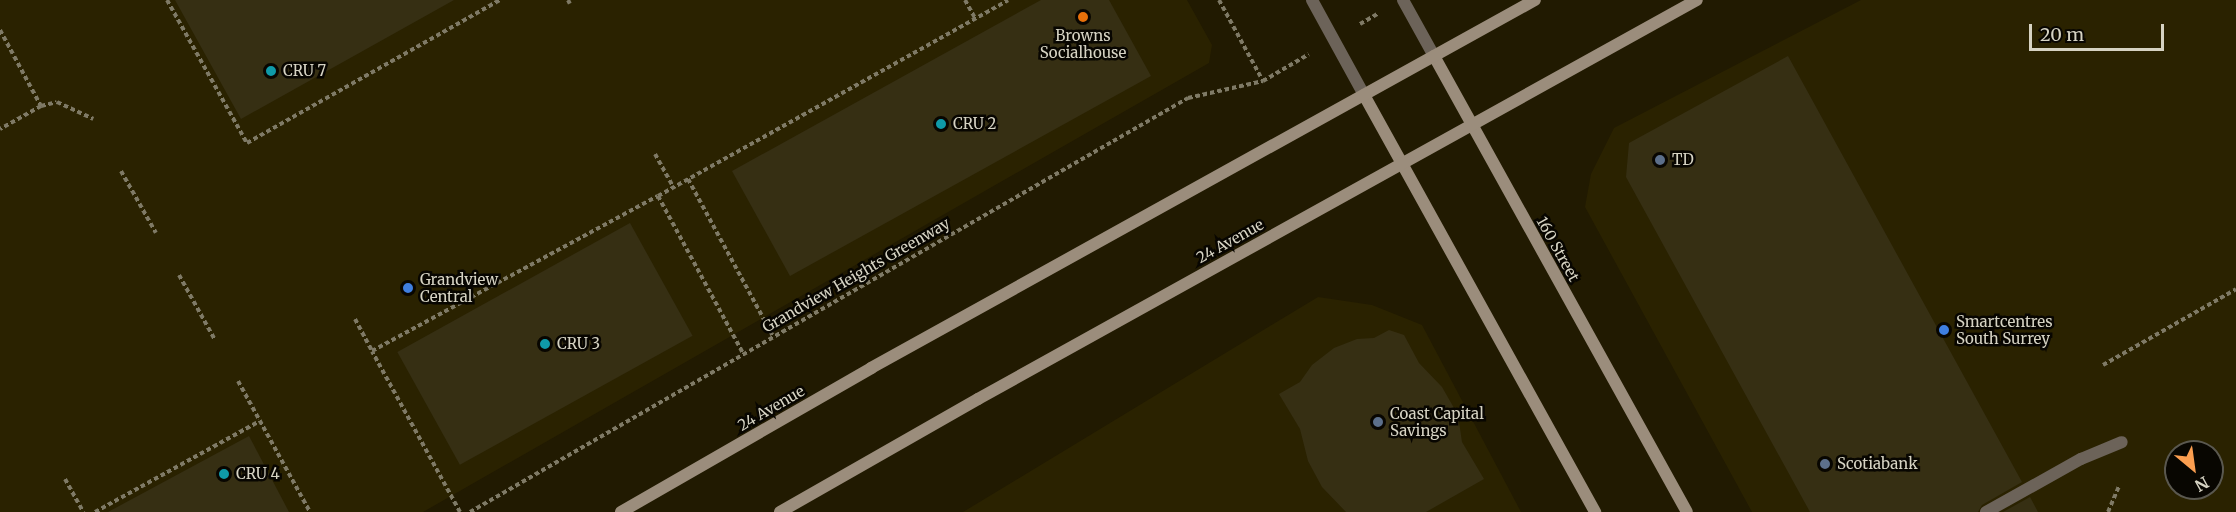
<!DOCTYPE html>
<html>
<head>
<meta charset="utf-8">
<style>
  body { margin:0 }
  #map { position:relative; width:2236px; height:512px; overflow:hidden; background:#211a01; font-family:Merriweather,serif }
  div>[style] { position:absolute }
  [style*='--x'] { left:calc(var(--x)*1px); top:calc(var(--y)*1px); width:calc(var(--w)*1px); rotate:calc(var(--a)*1deg) }
  .built>* { inset:0; background:#2a2200 }
  .building>* { inset:0; background:#362f13; transform-origin:0 0 }
  .path>* { height:4px; margin-top:-2px; transform-origin:0; background:repeating-linear-gradient(90deg,#7f7a66 0 4.5px,transparent 0 7.5px) }
  .service>* { height:12px; margin:-6px; padding:0 6px; transform-origin:6px; border-radius:6px; background:#6c6359 }
  .tertiary>* { height:12px; margin:-6px; padding:0 6px; transform-origin:6px; border-radius:6px; background:#6c6359 }
  .secondary>* { height:12px; margin:-6px; padding:0 6px; transform-origin:6px; border-radius:6px; background:#9b8d7c }
  .dots>* { width:16px; height:16px; translate:-50% -50%; box-sizing:border-box; border:3px solid #080601; border-radius:50% }
  span { translate:-50% -50%; white-space:nowrap; text-align:center; line-height:1.15; -webkit-text-stroke:5px #080601; paint-order:stroke }
  .poi-label { font-size:15px; color:#d6d3c3 }
  .left { translate:0 -50%; text-align:left }
  .street-label { font-size:15px; color:#d6d3c3 }
  .north { position:absolute; left:2164px; top:440px; width:60px; height:60px; box-sizing:border-box; background:#080601; border:2px solid #5a584f; border-radius:50%; rotate:151deg; font-size:16px; font-weight:700; line-height:24px; text-align:center; color:#d6d3c3 }
  .north::after { content:''; display:block; margin:auto; width:21px; height:27px; background:#fb9e50; clip-path:polygon(50% 0,100% 100%,50% 72%,0 100%) }
  .scale { position:absolute; left:2029px; top:24px; width:135px; height:27px; box-sizing:border-box; border:3px solid #d6d3c3; border-top:0; padding-left:8px; font-size:18px; line-height:21px; white-space:nowrap; color:#d6d3c3; -webkit-text-stroke:4px #080601; paint-order:stroke }
</style>
</head>
<body>
<div id="map">
  <div class="built">
    <i style="clip-path:polygon(0 0,1187px 0,1212px 45px,1209px 63px,423px 512px,0 512px)"></i>
    <i style="clip-path:polygon(evenodd,1861px 0,2236px 0,2236px 512px,1752px 512px,1585px 207px,1591px 174px,1614px 128px,1861px 0,2176px 452px,2212px 452px,2212px 488px,2176px 488px,2176px 452px)"></i>
    <i style="clip-path:polygon(1318px 297px,1372px 305px,1422px 325px,1521px 512px,963px 512px)"></i>
  </div>
  <div class="building">
    <i style="clip-path:polygon(175px 0,454px 0,241px 119px)"></i>
    <i style="clip-path:polygon(1041px 0,1109px 0,1151px 76px,790px 276px,732px 171px)"></i>
    <i style="clip-path:polygon(1788px 56px,2022px 482px,1982px 505px,1978px 512px,1810px 512px,1626px 177px,1629px 143px)"></i>
    <i style="left:630px;top:223px;width:129px;height:266px;rotate:61deg"></i>
    <i style="clip-path:polygon(1389px 330px,1404px 335px,1419px 363px,1442px 387px,1458px 415px,1462px 442px,1484px 479px,1426px 512px,1346px 512px,1322px 487px,1308px 461px,1300px 429px,1279px 394px,1300px 382px,1312px 365px,1334px 348px,1357px 339px,1374px 338px)"></i>
    <i style="clip-path:polygon(249px 436px,289px 512px,108px 512px)"></i>
    <i style="clip-path:polygon(2030px 497px,2038px 512px,2003px 512px)"></i>
  </div>
  <div class="path">
    <i style="--x:167;--y:0;--w:164;--a:60.8"></i>
    <i style="--x:247;--y:143;--w:291;--a:-29.5"></i>
    <i style="--x:568;--y:0;--w:4;--a:63"></i>
    <i style="--x:965;--y:0;--w:21;--a:61"></i>
    <i style="--x:1219;--y:0;--w:92;--a:61.5"></i>
    <i style="--x:1360;--y:24;--w:20;--a:-30"></i>
    <i style="--x:0;--y:30;--w:86;--a:61.7"></i>
    <i style="--x:41;--y:106;--w:47;--a:150.7"></i>
    <i style="--x:41;--y:106;--w:16;--a:-14"></i>
    <i style="--x:57;--y:102;--w:40;--a:25"></i>
    <i style="--x:655;--y:154;--w:38;--a:61"></i>
    <i style="--x:121;--y:171;--w:71;--a:60.6"></i>
    <i style="--x:688;--y:179;--w:179;--a:61.6"></i>
    <i style="--x:658;--y:196;--w:179;--a:61.6"></i>
    <i style="--x:179;--y:275;--w:74;--a:61"></i>
    <i style="--x:355;--y:319;--w:36;--a:62"></i>
    <i style="--x:2103;--y:365;--w:153;--a:-29.7"></i>
    <i style="--x:238;--y:381;--w:149;--a:61.2"></i>
    <i style="--x:65;--y:479;--w:38;--a:61"></i>
    <i style="--x:95;--y:512;--w:188;--a:-28.9"></i>
    <i style="--x:460;--y:512;--w:183;--a:-118.7"></i>
    <i style="--x:372;--y:351;--w:325;--a:-28.5"></i>
    <i style="--x:658;--y:196;--w:401;--a:-29.2"></i>
    <i style="--x:470;--y:512;--w:829;--a:-29.97"></i>
    <i style="--x:1188;--y:98;--w:77;--a:-12.8"></i>
    <i style="--x:1263;--y:81;--w:53;--a:-30.4"></i>
    <i style="--x:2108;--y:512;--w:28;--a:-67"></i>
  </div>
  <div class="service">
    <i style="--x:1986;--y:512;--w:109;--a:-29.2"></i>
    <i style="--x:2081;--y:459;--w:44;--a:-22.5"></i>
  </div>
  <div class="tertiary">
    <i style="--x:1312;--y:0;--w:108;--a:61.3"></i>
    <i style="--x:1403;--y:0;--w:64;--a:61"></i>
  </div>
  <div class="secondary">
    <i style="--x:1434;--y:56;--w:521;--a:60.98"></i>
    <i style="--x:1364;--y:95;--w:477;--a:61"></i>
    <i style="--x:621;--y:512;--w:289;--a:-29.9"></i>
    <i style="--x:871;--y:368;--w:759;--a:-29"></i>
    <i style="--x:780;--y:512;--w:228;--a:-29.7"></i>
    <i style="--x:978;--y:399;--w:822;--a:-29.03"></i>
  </div>
  <div class="dots">
    <i style="left:1083px;top:17px;background:#e8710a"></i>
    <i style="left:271px;top:71px;background:#0f9aa8"></i>
    <i style="left:941px;top:124px;background:#0f9aa8"></i>
    <i style="left:1660px;top:160px;background:#5c6f8a"></i>
    <i style="left:408px;top:288px;background:#3f7fe0"></i>
    <i style="left:1944px;top:330px;background:#3f7fe0"></i>
    <i style="left:545px;top:344px;background:#0f9aa8"></i>
    <i style="left:1378px;top:422px;background:#5c6f8a"></i>
    <i style="left:1825px;top:464px;background:#5c6f8a"></i>
    <i style="left:224px;top:474px;background:#0f9aa8"></i>
  </div>
  <div class="poi-label">
    <span style="left:1083px;top:44px">Browns<br>Socialhouse</span>
    <span class="left" style="left:283px;top:71px">CRU 7</span>
    <span class="left" style="left:953px;top:124px">CRU 2</span>
    <span class="left" style="left:1672px;top:160px">TD</span>
    <span class="left" style="left:420px;top:288px">Grandview<br>Central</span>
    <span class="left" style="left:1956px;top:330px">Smartcentres<br>South Surrey</span>
    <span class="left" style="left:557px;top:344px">CRU 3</span>
    <span class="left" style="left:1390px;top:422px">Coast Capital<br>Savings</span>
    <span class="left" style="left:1837px;top:464px">Scotiabank</span>
    <span class="left" style="left:236px;top:474px">CRU 4</span>
  </div>
  <div class="street-label">
    <span style="left:1230px;top:241px;rotate:-29deg">24 Avenue</span>
    <span style="left:1558px;top:249px;rotate:61deg">160 Street</span>
    <span style="left:856px;top:275px;rotate:-30deg">Grandview Heights Greenway</span>
    <span style="left:771px;top:408px;rotate:-30deg">24 Avenue</span>
  </div>
  <div class="north">N</div>
  <div class="scale">20 m</div>
</div>
</body>
</html>
